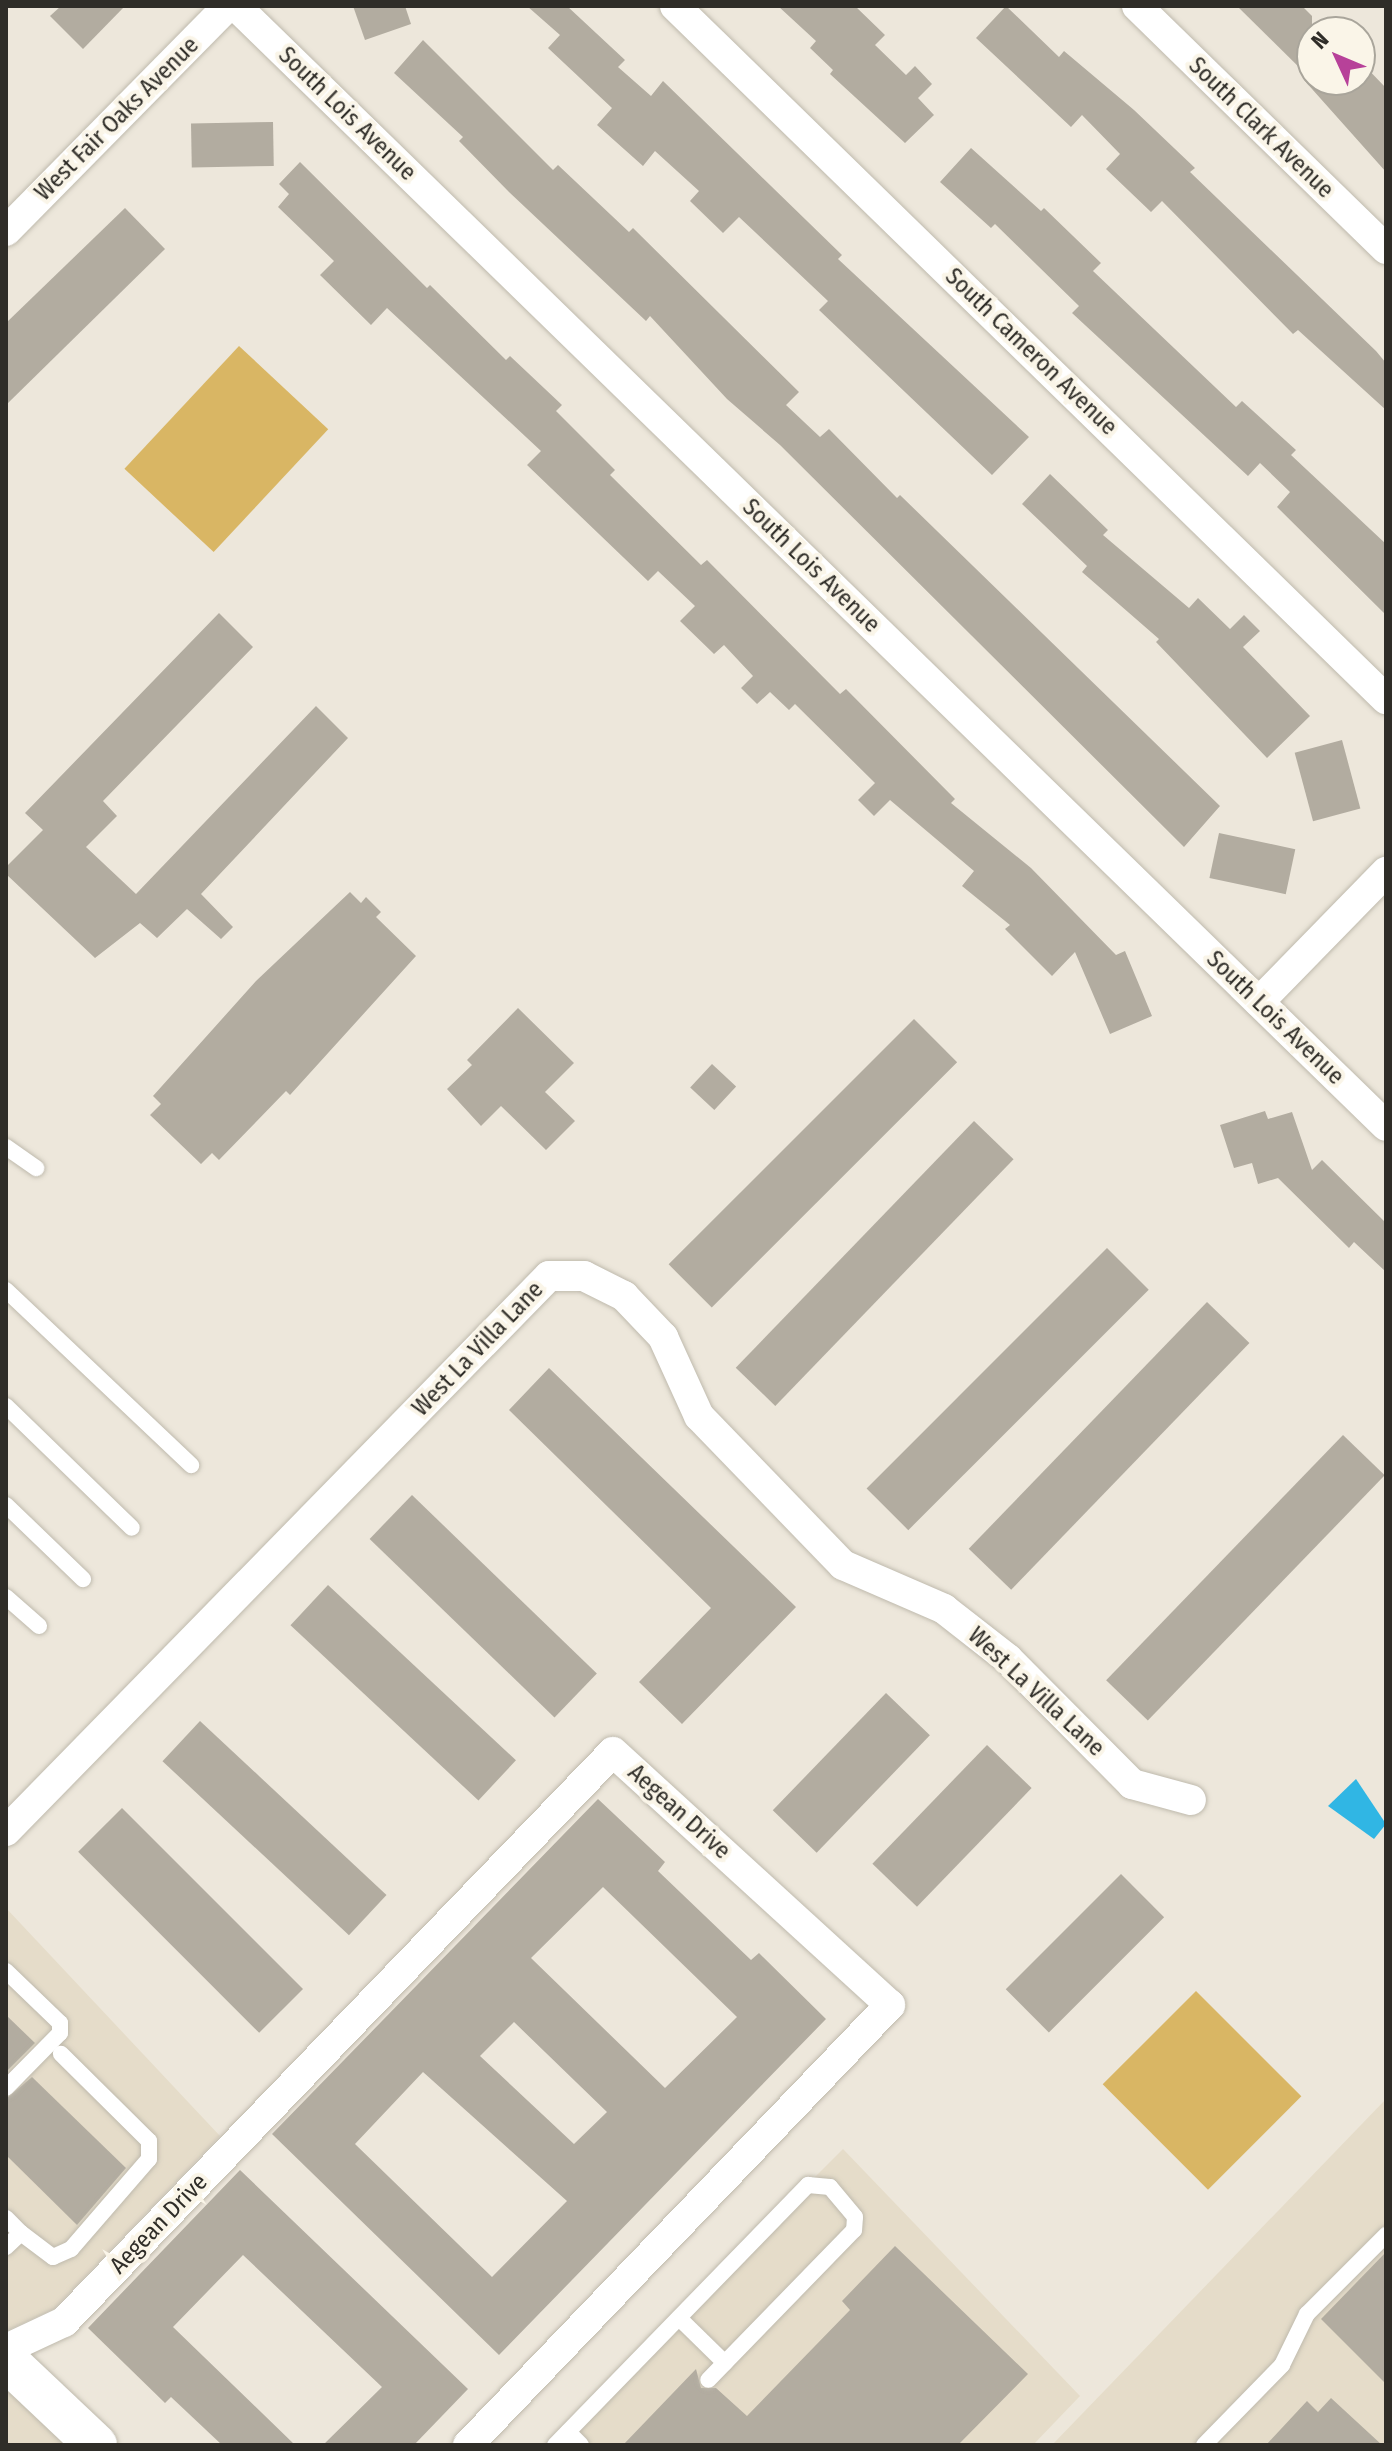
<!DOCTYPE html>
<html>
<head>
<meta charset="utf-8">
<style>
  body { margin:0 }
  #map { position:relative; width:1392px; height:2451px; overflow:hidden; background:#ede7db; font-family:"Fira Sans Condensed",sans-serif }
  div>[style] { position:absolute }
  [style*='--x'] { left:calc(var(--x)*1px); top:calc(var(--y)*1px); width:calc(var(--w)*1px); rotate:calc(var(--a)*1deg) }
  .built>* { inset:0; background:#e5dcc9 }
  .green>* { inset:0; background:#d9b664; transform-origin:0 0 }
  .water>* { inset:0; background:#30b6e4 }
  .building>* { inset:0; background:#b2aca0; transform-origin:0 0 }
  .roads { filter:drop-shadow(0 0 2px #bfbaad) drop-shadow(0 0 2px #bfbaad) }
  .service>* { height:16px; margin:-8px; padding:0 8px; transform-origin:8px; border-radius:8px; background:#fff }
  .minor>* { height:30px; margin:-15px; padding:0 15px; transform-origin:15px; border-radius:15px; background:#fff }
  .secondary>* { height:42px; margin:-21px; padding:0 21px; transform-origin:21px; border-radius:21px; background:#fff }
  span { translate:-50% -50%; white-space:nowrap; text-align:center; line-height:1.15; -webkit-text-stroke:8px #faf5e8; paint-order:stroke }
  .street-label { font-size:24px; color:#2f2d28 }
  .frame { position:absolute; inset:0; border:8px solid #2f2d28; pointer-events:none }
  .north { position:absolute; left:1296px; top:16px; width:80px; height:80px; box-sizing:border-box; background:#faf5e8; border:2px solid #a9a59b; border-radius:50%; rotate:314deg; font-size:22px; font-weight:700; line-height:32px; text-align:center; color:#2f2d28 }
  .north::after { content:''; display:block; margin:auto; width:28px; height:36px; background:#b74199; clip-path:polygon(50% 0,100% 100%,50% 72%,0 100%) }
</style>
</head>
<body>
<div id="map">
  <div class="built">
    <i style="clip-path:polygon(6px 1908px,220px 2136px,54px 2309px,6px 2331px)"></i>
    <i style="clip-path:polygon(1386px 2099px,1386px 2445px,1052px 2445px)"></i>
    <i style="clip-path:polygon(843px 2149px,1080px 2396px,1033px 2445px,547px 2445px)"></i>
    <i style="clip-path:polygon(6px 2380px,73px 2445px,6px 2445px)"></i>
  </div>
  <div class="green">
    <i style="left:239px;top:346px;width:122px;height:168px;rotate:43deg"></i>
    <i style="left:1196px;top:1991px;width:149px;height:132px;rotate:45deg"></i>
  </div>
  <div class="water">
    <i style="clip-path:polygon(1356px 1779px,1386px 1824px,1374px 1839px,1328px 1806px)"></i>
  </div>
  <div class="building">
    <i style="clip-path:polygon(61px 6px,125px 6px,83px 49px,50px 16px)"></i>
    <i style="clip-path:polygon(353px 6px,405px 6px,411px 24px,365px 40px)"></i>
    <i style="clip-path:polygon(527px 6px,567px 6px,625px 60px,618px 67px,651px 96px,663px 81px,842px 255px,838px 259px,1029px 437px,992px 475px,819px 310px,828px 301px,739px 217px,723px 233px,690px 201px,699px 191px,655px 151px,643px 166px,597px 125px,612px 108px,548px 48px,560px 35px)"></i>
    <i style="clip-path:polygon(778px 6px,855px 6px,885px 35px,875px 45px,906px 75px,915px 66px,932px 84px,918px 98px,934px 115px,905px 143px,830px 74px,833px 70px,810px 48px,816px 41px)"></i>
    <i style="clip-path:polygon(1006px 6px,1059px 57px,1064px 51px,1134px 110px,1195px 168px,1190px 172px,1376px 351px,1386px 363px,1386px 410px,1298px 330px,1293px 334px,1162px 201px,1151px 212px,1106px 169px,1120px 154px,1082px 115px,1071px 127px,976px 38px)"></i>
    <i style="clip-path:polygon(1237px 6px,1302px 6px,1312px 16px,1312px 80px)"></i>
    <i style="clip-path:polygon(423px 40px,553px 170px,558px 165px,629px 232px,633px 228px,799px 392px,786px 405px,820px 437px,829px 429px,897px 498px,900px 495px,1220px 806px,1184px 847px,780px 445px,727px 399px,650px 316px,646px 321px,509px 192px,459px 141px,463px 137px,394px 73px)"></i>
    <i style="clip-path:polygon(1360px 61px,1386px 88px,1386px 172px,1304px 80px,1360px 80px)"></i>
    <i style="left:273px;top:122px;width:44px;height:82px;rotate:89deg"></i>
    <i style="clip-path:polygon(971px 148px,1041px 211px,1044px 208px,1101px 263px,1093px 271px,1236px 407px,1242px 401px,1296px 450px,1291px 455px,1386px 544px,1386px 615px,1277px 507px,1290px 492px,1260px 463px,1248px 476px,1072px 313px,1079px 306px,995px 224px,991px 228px,940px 182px)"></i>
    <i style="clip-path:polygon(300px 162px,427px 288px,430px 285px,506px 360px,510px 356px,562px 405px,556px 411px,615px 470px,610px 475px,701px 565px,707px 560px,840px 694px,846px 689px,955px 799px,951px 803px,1031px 868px,1116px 955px,1125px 951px,1152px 1016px,1110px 1034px,1075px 952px,1052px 976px,1005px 929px,1010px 925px,962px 886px,974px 871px,890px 800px,874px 816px,858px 800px,875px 783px,795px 704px,789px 710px,770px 692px,757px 704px,741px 688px,753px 676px,724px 645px,714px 654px,680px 621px,695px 606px,658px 571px,648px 581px,527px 465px,541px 451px,387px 308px,371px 325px,320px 275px,334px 261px,278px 207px,289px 194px,279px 184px)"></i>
    <i style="clip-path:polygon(125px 208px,165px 249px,6px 405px,6px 323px)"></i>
    <i style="clip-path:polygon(1050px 474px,1108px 530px,1103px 535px,1189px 608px,1198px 598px,1230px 629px,1244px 615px,1260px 631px,1243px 647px,1310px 716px,1267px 758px,1156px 642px,1159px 639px,1082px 572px,1087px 566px,1022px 504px)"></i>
    <i style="clip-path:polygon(219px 613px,253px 647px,103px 801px,117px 816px,86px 847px,136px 894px,316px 706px,348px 738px,201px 894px,233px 927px,221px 939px,187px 909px,157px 938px,140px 923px,95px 958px,6px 874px,6px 867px,43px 830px,25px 813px)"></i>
    <i style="left:1342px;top:740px;width:71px;height:49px;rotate:75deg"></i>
    <i style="left:1219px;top:833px;width:78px;height:46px;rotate:12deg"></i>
    <i style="clip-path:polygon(350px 892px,361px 903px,366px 897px,381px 912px,376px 917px,416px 956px,290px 1095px,286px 1091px,219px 1160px,212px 1153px,201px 1164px,150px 1115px,161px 1104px,153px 1096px,256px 981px)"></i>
    <i style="clip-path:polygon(518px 1008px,574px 1063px,545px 1092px,575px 1121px,546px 1150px,501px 1106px,481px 1126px,447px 1089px,472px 1065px,467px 1060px)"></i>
    <i style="left:914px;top:1019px;width:61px;height:347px;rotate:45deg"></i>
    <i style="left:712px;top:1064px;width:33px;height:32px;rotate:43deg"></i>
    <i style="clip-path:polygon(1265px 1111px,1268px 1119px,1292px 1112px,1312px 1170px,1322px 1160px,1386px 1223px,1386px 1272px,1354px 1242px,1349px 1248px,1278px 1178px,1258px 1184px,1252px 1163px,1234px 1168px,1220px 1125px)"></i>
    <i style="left:974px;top:1121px;width:55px;height:343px;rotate:44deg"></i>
    <i style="left:1107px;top:1248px;width:59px;height:340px;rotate:45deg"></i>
    <i style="left:1207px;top:1302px;width:59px;height:343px;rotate:44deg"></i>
    <i style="clip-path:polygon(549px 1368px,796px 1607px,682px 1724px,639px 1682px,711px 1608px,509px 1410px)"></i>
    <i style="left:1343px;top:1435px;width:58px;height:341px;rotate:44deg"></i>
    <i style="left:412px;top:1495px;width:257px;height:61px;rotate:44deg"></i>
    <i style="left:328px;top:1585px;width:257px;height:55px;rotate:43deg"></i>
    <i style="left:886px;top:1693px;width:61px;height:163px;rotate:44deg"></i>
    <i style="left:200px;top:1721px;width:255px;height:55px;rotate:43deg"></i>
    <i style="left:987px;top:1745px;width:62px;height:165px;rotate:44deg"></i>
    <i style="clip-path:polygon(evenodd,598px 1799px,665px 1862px,658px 1871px,751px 1960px,759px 1953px,826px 2019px,499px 2355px,272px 2134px,598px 1799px,603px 1887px,737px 2017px,665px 2088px,531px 1958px,603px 1887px,598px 1799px,514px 2022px,607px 2112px,574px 2144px,480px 2056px,514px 2022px,598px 1799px,423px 2072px,567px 2201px,492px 2277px,355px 2144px,423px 2072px)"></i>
    <i style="left:122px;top:1808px;width:256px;height:62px;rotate:45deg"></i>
    <i style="left:1121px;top:1874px;width:61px;height:163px;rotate:45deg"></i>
    <i style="clip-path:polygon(6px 2015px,35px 2043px,6px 2072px)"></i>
    <i style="clip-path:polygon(32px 2077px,126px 2168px,77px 2225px,6px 2155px,6px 2099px)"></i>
    <i style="clip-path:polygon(240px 2170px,468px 2389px,414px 2445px,323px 2445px,382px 2387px,243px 2255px,173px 2327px,295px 2445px,222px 2445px,171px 2397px,165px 2403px,88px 2328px)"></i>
    <i style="clip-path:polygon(895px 2246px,1028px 2374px,958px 2445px,623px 2445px,696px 2369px,701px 2388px,716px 2388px,747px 2416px,850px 2310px,842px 2301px)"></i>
    <i style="clip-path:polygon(1386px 2252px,1386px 2384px,1321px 2319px)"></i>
    <i style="clip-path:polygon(1331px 2398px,1382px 2445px,1266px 2445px,1307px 2401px,1318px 2412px)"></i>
  </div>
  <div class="roads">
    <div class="service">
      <i style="--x:6;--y:1147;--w:37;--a:35"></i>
      <i style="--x:6;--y:1290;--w:255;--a:43.4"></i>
      <i style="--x:6;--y:1406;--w:175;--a:44.1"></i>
      <i style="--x:6;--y:1505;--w:107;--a:43.9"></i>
      <i style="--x:6;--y:1597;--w:44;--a:41.3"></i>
      <i style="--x:6;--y:1971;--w:75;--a:43.9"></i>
      <i style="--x:60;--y:2023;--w:10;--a:90"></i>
      <i style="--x:60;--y:2033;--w:77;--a:134.5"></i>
      <i style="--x:6;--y:2218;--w:21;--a:45"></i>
      <i style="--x:21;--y:2233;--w:21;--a:137"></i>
      <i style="--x:21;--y:2233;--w:40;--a:37"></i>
      <i style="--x:53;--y:2257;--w:20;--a:-24"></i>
      <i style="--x:71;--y:2249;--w:119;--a:-49.1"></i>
      <i style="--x:149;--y:2159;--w:18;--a:-90"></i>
      <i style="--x:149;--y:2141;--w:124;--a:-135.3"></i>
      <i style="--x:679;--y:2318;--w:64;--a:44.4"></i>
      <i style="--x:568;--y:2432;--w:18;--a:45"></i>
      <i style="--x:555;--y:2445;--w:363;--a:-45.8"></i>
      <i style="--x:808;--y:2185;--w:22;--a:5"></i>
      <i style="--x:830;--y:2187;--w:39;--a:50"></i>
      <i style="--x:855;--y:2217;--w:13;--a:94"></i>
      <i style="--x:854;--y:2230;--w:209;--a:134.2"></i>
      <i style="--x:1204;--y:2445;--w:112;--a:-45.7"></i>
      <i style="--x:1282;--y:2365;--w:57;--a:-63.9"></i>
      <i style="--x:1307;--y:2314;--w:112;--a:-45"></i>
    </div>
    <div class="minor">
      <i style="--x:236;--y:6;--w:1605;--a:44.24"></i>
      <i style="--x:675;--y:6;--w:993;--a:44.27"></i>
      <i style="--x:1137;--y:6;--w:348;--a:44.3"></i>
      <i style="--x:6;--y:231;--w:316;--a:-45.4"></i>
      <i style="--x:1259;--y:1002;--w:182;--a:-45.7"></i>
      <i style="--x:6;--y:1831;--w:776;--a:-45.63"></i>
      <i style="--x:549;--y:1276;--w:35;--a:0"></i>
      <i style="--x:584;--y:1276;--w:45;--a:26.6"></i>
      <i style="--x:624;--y:1296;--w:57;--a:46.4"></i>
      <i style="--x:663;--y:1337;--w:87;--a:65.5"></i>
      <i style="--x:699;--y:1416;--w:207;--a:46"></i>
      <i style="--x:843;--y:1565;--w:110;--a:23.5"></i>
      <i style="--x:944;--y:1609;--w:81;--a:38"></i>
      <i style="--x:1008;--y:1659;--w:176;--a:45.2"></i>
      <i style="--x:1132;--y:1784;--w:61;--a:15.2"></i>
      <i style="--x:6;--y:2349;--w:64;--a:-25"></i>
      <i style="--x:64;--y:2322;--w:791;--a:-46.08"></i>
      <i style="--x:613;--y:1752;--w:375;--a:42.4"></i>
      <i style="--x:890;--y:2005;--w:610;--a:133.8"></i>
    </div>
    <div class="secondary">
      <i style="--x:6;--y:2360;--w:124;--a:43.4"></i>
    </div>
  </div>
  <div class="street-label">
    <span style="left:347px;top:114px;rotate:44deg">South Lois Avenue</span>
    <span style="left:117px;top:119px;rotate:-45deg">West Fair Oaks Avenue</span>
    <span style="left:1261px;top:128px;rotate:44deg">South Clark Avenue</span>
    <span style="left:1031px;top:352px;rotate:44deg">South Cameron Avenue</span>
    <span style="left:811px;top:566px;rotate:44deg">South Lois Avenue</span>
    <span style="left:1275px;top:1018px;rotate:44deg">South Lois Avenue</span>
    <span style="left:478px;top:1349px;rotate:-46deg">West La Villa Lane</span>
    <span style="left:1036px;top:1692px;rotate:43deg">West La Villa Lane</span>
    <span style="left:679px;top:1812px;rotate:42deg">Aegean Drive</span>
    <span style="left:159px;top:2224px;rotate:-46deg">Aegean Drive</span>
  </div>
  <div class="frame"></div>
  <div class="north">N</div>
</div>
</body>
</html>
